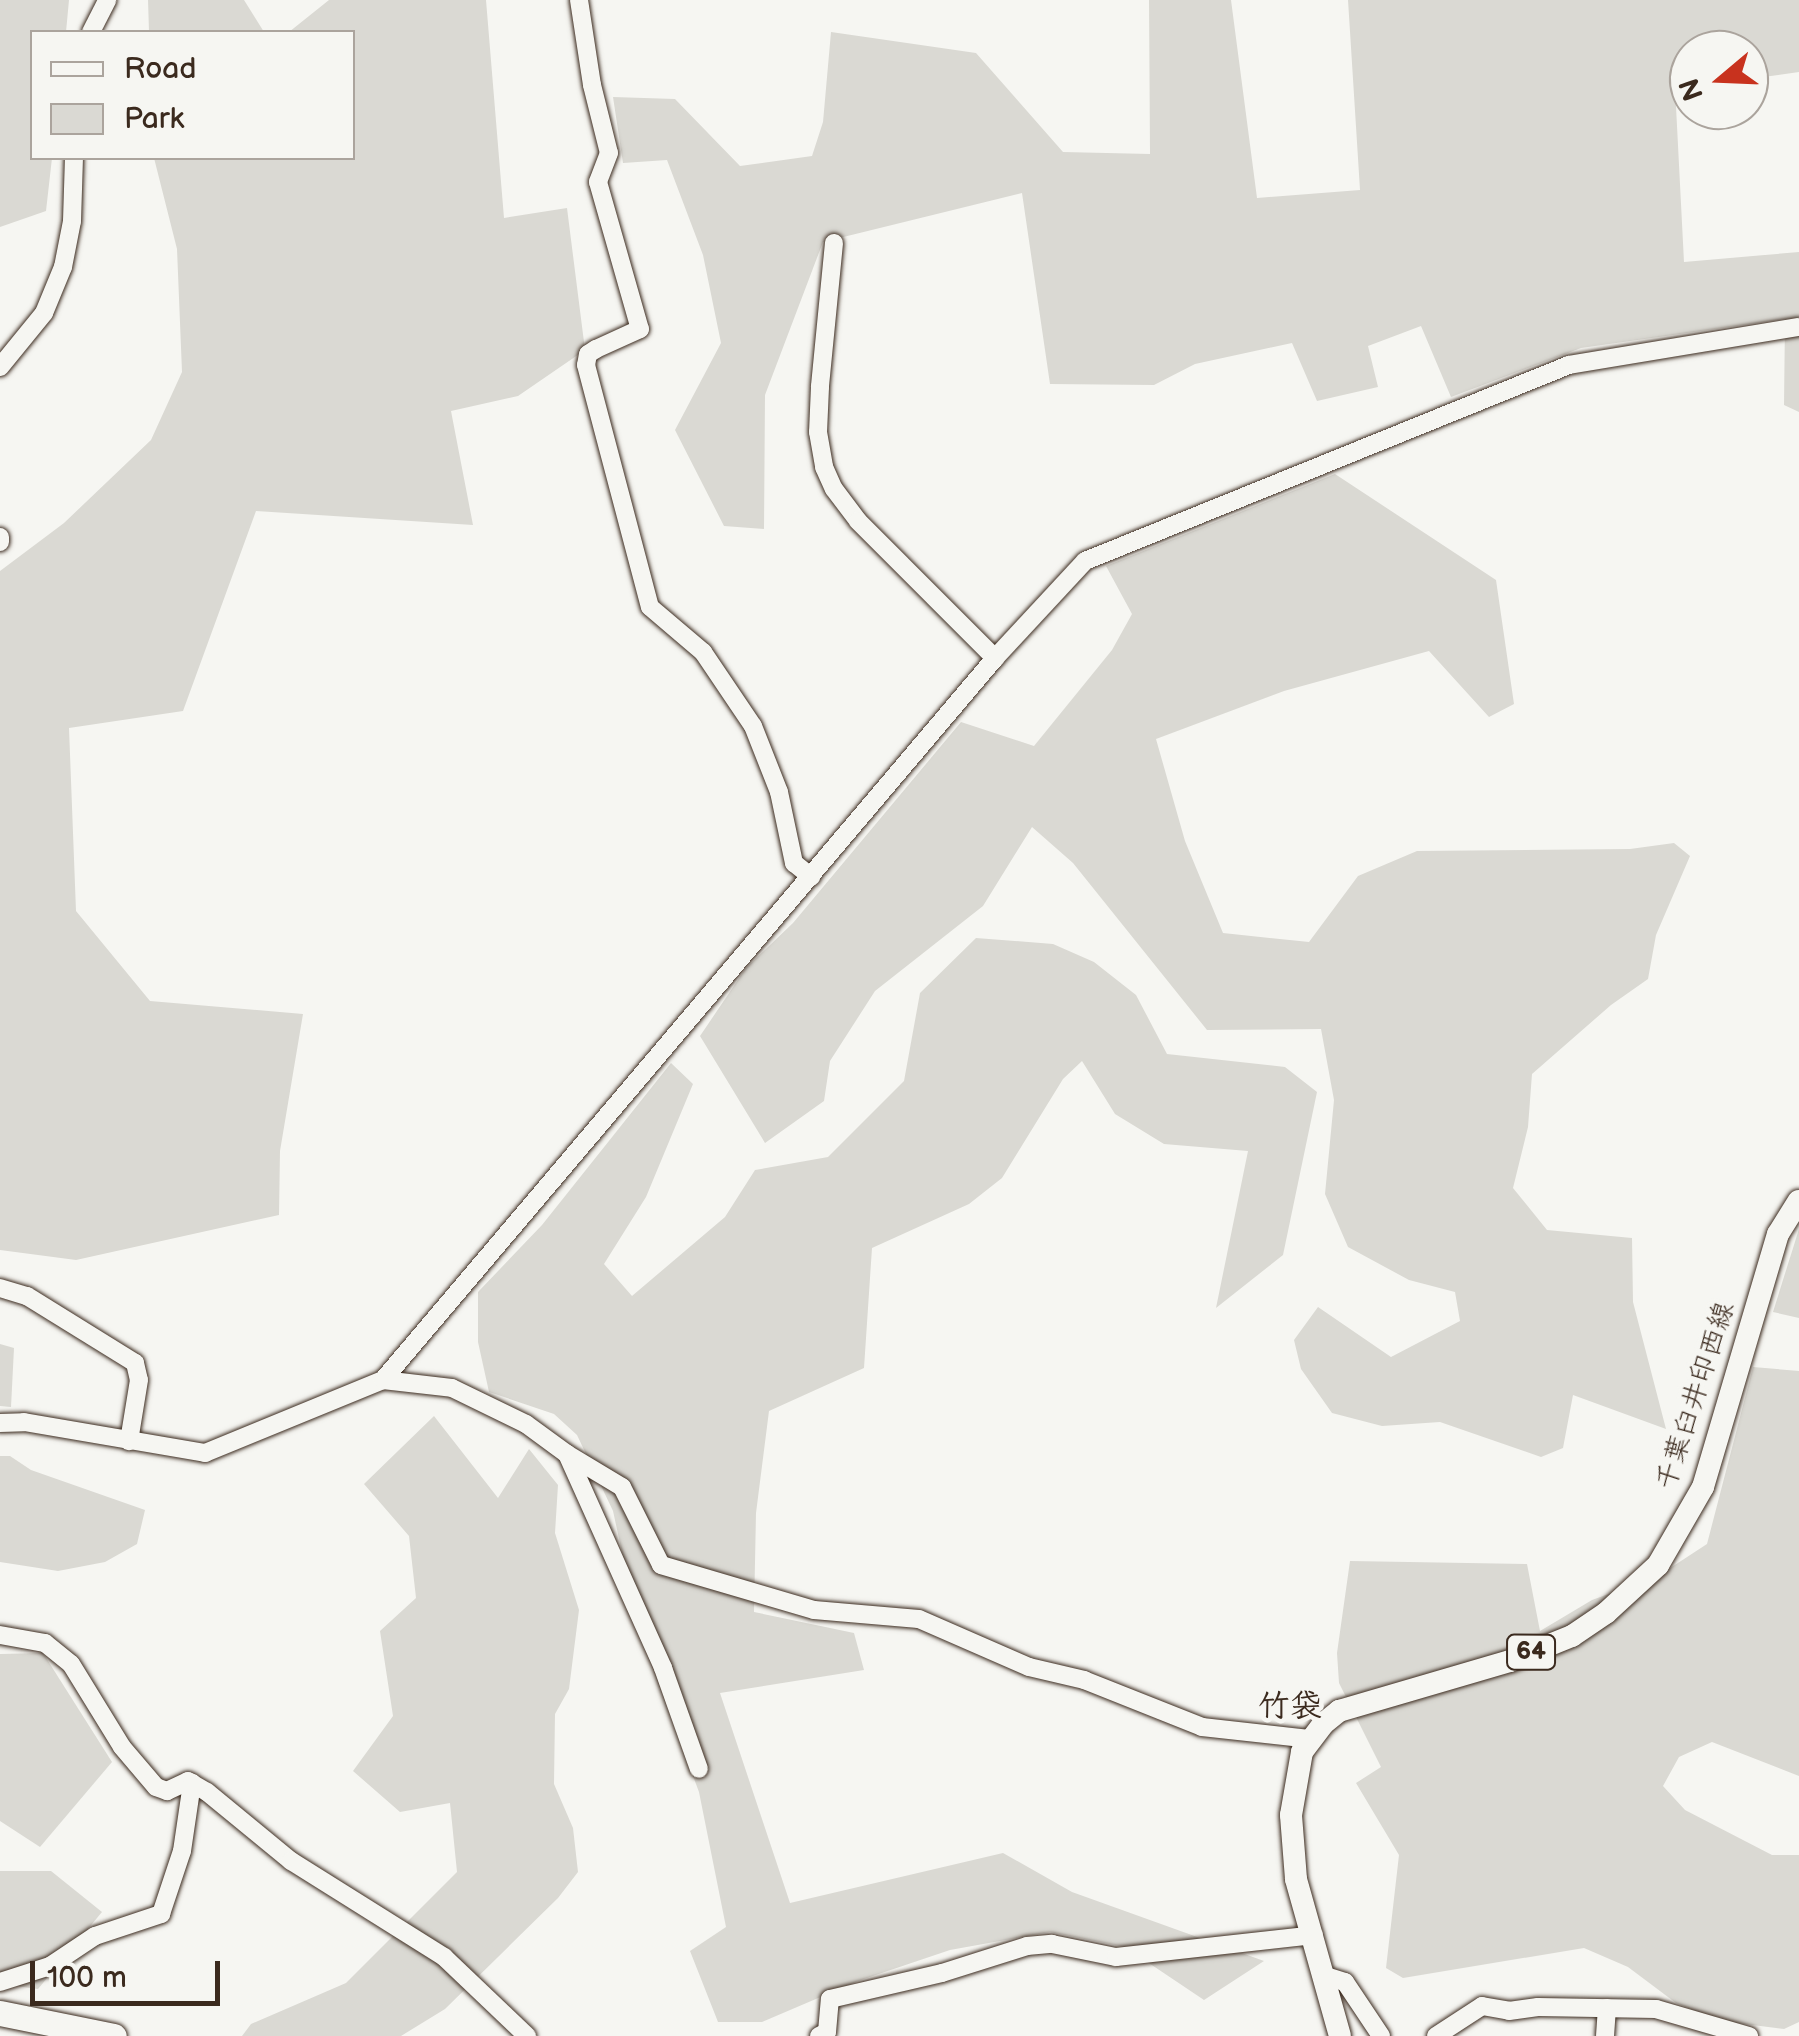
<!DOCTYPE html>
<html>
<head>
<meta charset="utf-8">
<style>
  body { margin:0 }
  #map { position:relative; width:1799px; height:2036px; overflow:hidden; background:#f6f6f2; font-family:"Balsamiq Sans","Klee One",sans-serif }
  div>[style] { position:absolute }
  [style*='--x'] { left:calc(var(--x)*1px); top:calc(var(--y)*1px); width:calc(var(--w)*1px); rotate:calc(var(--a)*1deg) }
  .green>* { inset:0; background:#dad9d3 }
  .roads { filter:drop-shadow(0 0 2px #3b2a1e) drop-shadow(0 0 2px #3b2a1e) }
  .minor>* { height:18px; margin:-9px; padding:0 9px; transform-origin:9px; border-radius:9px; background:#f6f6f2 }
  .major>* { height:22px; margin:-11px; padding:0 11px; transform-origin:11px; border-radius:11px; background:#f6f6f2 }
  .highway>* { height:25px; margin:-12.5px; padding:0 12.5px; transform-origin:12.5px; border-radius:12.5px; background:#f6f6f2 }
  span { translate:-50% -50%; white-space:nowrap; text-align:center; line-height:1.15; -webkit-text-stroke:9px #f6f6f2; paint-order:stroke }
  .shield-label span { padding:2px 8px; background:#f6f6f2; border:2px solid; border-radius:8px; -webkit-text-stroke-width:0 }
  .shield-label { font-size:25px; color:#3b2a1e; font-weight:700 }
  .street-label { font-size:28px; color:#3b2a1e }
  .quarter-label { font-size:32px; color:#3b2a1e; font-weight:700 }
  .legend { position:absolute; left:30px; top:30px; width:325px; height:130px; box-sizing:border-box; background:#f6f6f2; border:2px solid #aba49d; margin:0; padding:12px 18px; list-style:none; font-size:30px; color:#3b2a1e }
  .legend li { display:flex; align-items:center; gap:20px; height:50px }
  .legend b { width:50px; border:2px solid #aba49d }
  .north { position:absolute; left:1669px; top:30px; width:100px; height:100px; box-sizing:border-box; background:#f6f6f2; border:2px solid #aba49d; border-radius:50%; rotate:251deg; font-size:28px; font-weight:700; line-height:40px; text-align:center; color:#3b2a1e }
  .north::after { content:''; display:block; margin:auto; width:35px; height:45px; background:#c8321e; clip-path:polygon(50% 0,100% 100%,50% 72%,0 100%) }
  .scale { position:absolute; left:30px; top:1961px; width:190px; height:45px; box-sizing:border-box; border:5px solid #3b2a1e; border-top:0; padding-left:12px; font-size:30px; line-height:35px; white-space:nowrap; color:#3b2a1e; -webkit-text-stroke:8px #f6f6f2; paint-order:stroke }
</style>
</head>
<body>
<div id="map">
  <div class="green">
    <i style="clip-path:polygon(0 0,69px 0,66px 32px,32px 32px,32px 158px,52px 158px,46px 211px,0 227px)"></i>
    <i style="clip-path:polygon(148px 0,244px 0,264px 32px,149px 32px)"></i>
    <i style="clip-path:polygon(329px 0,486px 0,504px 218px,567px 208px,585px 350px,518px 396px,451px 411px,473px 525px,256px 511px,183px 711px,69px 728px,76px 911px,150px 1001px,303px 1014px,280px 1151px,279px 1215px,76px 1260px,0 1250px,0 571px,64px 523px,151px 440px,182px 372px,177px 249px,154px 158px,352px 158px,352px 32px,289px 32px)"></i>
    <i style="clip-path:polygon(1149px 0,1231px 0,1257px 198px,1360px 190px,1348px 0,1799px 0,1799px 72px,1749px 79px,1749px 50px,1689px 50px,1689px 85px,1675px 87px,1684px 262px,1799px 252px,1799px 412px,1784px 405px,1785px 319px,1581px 348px,1451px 397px,1421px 326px,1368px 346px,1378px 387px,1317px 401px,1292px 343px,1195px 364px,1154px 385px,1050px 384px,1022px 193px,823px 242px,765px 395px,764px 529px,724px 526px,675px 430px,721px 343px,703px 255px,667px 160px,623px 163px,613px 97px,675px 99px,740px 166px,812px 156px,823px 122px,831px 32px,976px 53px,1063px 152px,1150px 154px)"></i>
    <i style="clip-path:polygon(1335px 474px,1496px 580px,1514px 704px,1489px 717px,1429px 651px,1284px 691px,1156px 739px,1185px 841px,1223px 933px,1309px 942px,1358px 876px,1417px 851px,1630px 849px,1674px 843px,1690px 856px,1656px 935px,1648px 979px,1611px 1005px,1532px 1074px,1528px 1127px,1513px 1188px,1547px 1230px,1632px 1238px,1633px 1302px,1666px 1429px,1573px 1395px,1563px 1448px,1541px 1457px,1440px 1422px,1382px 1426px,1332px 1413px,1301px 1369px,1294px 1340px,1318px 1307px,1391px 1357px,1460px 1321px,1455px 1292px,1409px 1280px,1348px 1247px,1325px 1194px,1334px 1100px,1321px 1029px,1207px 1030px,1073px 863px,1032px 827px,983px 906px,875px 991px,830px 1061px,824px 1101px,765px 1143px,700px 1036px,746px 968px,793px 923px,961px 722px,1034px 746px,1112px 650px,1132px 614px,1106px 566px)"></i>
    <i style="clip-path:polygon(976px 938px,1053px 944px,1094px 962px,1136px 995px,1167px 1054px,1285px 1067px,1317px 1092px,1283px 1255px,1216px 1308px,1248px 1151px,1164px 1144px,1115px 1114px,1082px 1061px,1063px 1079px,1002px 1178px,969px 1204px,872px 1248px,864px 1368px,769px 1411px,756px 1513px,754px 1612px,854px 1633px,864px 1670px,720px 1693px,790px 1903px,1003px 1853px,1072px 1892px,1264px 1961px,1204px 2000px,1125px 1947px,1050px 1932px,950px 1950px,858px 1981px,762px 2022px,718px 2022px,690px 1951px,726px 1927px,699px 1792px,640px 1635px,613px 1511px,577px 1435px,554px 1414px,489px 1392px,478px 1342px,478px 1292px,542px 1225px,671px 1063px,693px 1084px,646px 1197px,604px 1264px,632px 1296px,725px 1217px,755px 1170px,828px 1157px,904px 1081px,920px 993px)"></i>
    <i style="clip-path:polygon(1799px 1229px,1799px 1318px,1773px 1312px)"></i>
    <i style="clip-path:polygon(0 1344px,14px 1348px,11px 1407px,0 1406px)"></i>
    <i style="clip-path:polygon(1753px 1367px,1799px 1371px,1799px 1776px,1712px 1742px,1679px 1757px,1663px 1786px,1685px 1810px,1772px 1855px,1799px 1855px,1799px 2022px,1784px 2029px,1721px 2021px,1676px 2003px,1628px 1967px,1584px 1948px,1403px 1978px,1386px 1968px,1399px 1855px,1356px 1783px,1381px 1767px,1339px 1683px,1337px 1653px,1350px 1561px,1527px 1564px,1540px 1631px,1592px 1600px,1658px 1576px,1707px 1544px)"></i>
    <i style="clip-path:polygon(434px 1416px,498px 1498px,529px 1449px,558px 1485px,555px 1533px,579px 1610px,569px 1689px,555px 1714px,554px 1784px,573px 1828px,578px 1872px,558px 1898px,445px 2009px,401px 2036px,242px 2036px,251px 2024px,346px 1983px,457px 1872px,450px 1803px,400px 1812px,353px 1771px,393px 1716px,380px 1631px,416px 1598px,409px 1536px,364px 1484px)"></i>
    <i style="clip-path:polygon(0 1456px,10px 1456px,31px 1470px,145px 1510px,137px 1544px,105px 1562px,58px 1571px,0 1562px)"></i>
    <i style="clip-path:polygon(43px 1653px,112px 1762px,40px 1847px,0 1821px,0 1654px)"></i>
    <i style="clip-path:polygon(0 1871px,51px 1871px,102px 1912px,38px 1989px,0 1984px)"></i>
  </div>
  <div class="roads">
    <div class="minor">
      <i style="--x:579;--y:0;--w:86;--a:81.3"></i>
      <i style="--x:592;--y:85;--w:70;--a:76"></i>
      <i style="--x:609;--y:153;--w:31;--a:111"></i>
      <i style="--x:598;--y:182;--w:153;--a:74.1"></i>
      <i style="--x:640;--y:329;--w:48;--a:155.6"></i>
      <i style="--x:596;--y:349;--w:9;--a:148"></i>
      <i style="--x:588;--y:354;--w:11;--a:100"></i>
      <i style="--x:586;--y:365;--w:250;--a:75.2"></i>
      <i style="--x:650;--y:607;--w:70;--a:40.3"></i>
      <i style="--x:703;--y:652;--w:89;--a:56"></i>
      <i style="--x:753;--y:726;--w:71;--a:68.5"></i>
      <i style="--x:779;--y:792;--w:73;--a:78.1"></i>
      <i style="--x:794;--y:863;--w:22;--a:39"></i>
      <i style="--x:91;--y:32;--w:36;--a:-63"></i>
      <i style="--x:834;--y:243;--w:145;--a:95.6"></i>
      <i style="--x:820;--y:387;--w:45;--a:92.5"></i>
      <i style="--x:818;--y:432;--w:36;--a:80"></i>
      <i style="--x:824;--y:467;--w:24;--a:66"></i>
      <i style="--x:834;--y:489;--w:40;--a:53"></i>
      <i style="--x:858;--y:521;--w:194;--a:45"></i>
      <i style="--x:0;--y:367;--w:70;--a:-50.8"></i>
      <i style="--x:44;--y:313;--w:50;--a:-67.6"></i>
      <i style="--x:63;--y:267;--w:47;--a:-78.9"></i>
      <i style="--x:72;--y:221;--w:63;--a:-88.2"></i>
      <i style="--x:0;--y:537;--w:5;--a:90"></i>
      <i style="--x:0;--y:1288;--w:28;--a:17"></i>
      <i style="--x:27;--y:1296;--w:127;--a:31.8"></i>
      <i style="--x:135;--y:1363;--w:17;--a:77"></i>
      <i style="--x:139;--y:1380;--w:62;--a:99.3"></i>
      <i style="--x:383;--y:1380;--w:69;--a:6.6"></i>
      <i style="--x:452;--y:1388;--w:82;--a:25.9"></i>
      <i style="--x:526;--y:1424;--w:51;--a:36.2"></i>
      <i style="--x:567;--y:1454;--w:235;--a:65.8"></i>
      <i style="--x:663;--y:1668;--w:107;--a:70.4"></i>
      <i style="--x:0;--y:1423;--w:24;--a:-2"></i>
      <i style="--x:24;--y:1422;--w:184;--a:9.7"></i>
      <i style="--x:205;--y:1453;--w:192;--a:-22.3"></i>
      <i style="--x:383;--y:1380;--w:946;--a:-49.71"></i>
      <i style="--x:995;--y:658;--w:132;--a:-47.1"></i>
      <i style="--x:1085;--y:561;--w:522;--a:-22.05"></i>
      <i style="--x:1569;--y:365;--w:233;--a:-9.4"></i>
      <i style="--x:567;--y:1454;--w:64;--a:31"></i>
      <i style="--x:622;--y:1487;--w:87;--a:63.4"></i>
      <i style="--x:661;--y:1565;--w:159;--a:16.4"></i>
      <i style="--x:814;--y:1610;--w:105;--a:4.9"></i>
      <i style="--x:919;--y:1619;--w:120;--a:23.6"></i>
      <i style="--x:1029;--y:1667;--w:57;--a:13.3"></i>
      <i style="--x:1084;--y:1680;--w:127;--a:21.7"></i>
      <i style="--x:1202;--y:1727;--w:110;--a:6.3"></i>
      <i style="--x:0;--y:1635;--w:46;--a:10.1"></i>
      <i style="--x:45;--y:1643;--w:33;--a:39"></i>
      <i style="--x:71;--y:1664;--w:97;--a:58.4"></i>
      <i style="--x:122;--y:1747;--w:52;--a:49.6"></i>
      <i style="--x:156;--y:1787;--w:12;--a:20"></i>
      <i style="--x:167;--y:1791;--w:23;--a:-25"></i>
      <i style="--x:188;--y:1781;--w:22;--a:30"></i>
      <i style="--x:207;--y:1792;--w:109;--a:39.4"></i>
      <i style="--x:291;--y:1861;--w:181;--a:32.1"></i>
      <i style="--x:444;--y:1957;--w:115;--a:43.6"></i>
      <i style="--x:1326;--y:1976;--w:20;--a:18"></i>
      <i style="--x:1345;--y:1982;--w:65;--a:56.3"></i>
      <i style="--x:0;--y:1982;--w:52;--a:-17.7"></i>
      <i style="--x:50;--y:1966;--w:54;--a:-33.7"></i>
      <i style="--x:95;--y:1936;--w:70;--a:-18.4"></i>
      <i style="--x:161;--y:1914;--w:66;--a:-71.6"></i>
      <i style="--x:182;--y:1851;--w:69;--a:-81.6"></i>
      <i style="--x:819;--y:2036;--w:9;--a:-27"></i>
      <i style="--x:827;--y:2032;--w:33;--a:-85"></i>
      <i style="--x:830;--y:1999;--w:115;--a:-13.1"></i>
      <i style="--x:942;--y:1973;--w:89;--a:-17.6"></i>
      <i style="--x:1027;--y:1946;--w:25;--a:-5"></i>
      <i style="--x:1052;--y:1944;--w:65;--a:11.5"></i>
      <i style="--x:1116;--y:1957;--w:199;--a:-6.3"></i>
      <i style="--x:1436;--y:2036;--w:55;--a:-33.1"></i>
      <i style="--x:1482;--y:2006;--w:27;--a:10"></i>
      <i style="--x:1509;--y:2011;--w:29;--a:-8"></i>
      <i style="--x:1538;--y:2007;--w:118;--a:1"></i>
      <i style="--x:1656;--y:2009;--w:97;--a:16.2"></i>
      <i style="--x:1605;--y:2036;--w:28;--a:-86"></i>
    </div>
    <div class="major">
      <i style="--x:1340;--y:2036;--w:163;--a:-105.7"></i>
      <i style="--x:1296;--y:1879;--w:64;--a:-94.5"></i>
      <i style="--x:1291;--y:1815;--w:64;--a:-80.1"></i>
      <i style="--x:1302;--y:1752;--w:35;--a:-53"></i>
      <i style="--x:1323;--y:1724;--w:21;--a:-39"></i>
      <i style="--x:1339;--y:1711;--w:178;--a:-16.3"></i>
      <i style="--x:1510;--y:1661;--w:67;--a:-22"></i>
      <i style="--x:1572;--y:1636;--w:41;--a:-34.1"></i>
      <i style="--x:1606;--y:1613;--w:71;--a:-42.7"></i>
      <i style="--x:1658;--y:1565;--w:90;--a:-60"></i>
      <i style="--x:1703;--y:1487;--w:264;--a:-73.5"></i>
      <i style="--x:1778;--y:1234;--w:39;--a:-58"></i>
    </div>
    <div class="highway">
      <i style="--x:0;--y:2013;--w:116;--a:11.4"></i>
    </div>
  </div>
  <div class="shield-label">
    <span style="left:1531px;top:1652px">64</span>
  </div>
  <div class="street-label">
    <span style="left:1696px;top:1396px;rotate:-72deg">千葉臼井印西線</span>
  </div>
  <div class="quarter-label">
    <span style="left:1290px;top:1707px">竹袋</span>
  </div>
  <ul class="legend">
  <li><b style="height:12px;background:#f6f6f2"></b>Road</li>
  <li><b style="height:28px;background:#dad9d3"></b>Park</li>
  </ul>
  <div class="north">N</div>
  <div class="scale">100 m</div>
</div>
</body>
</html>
